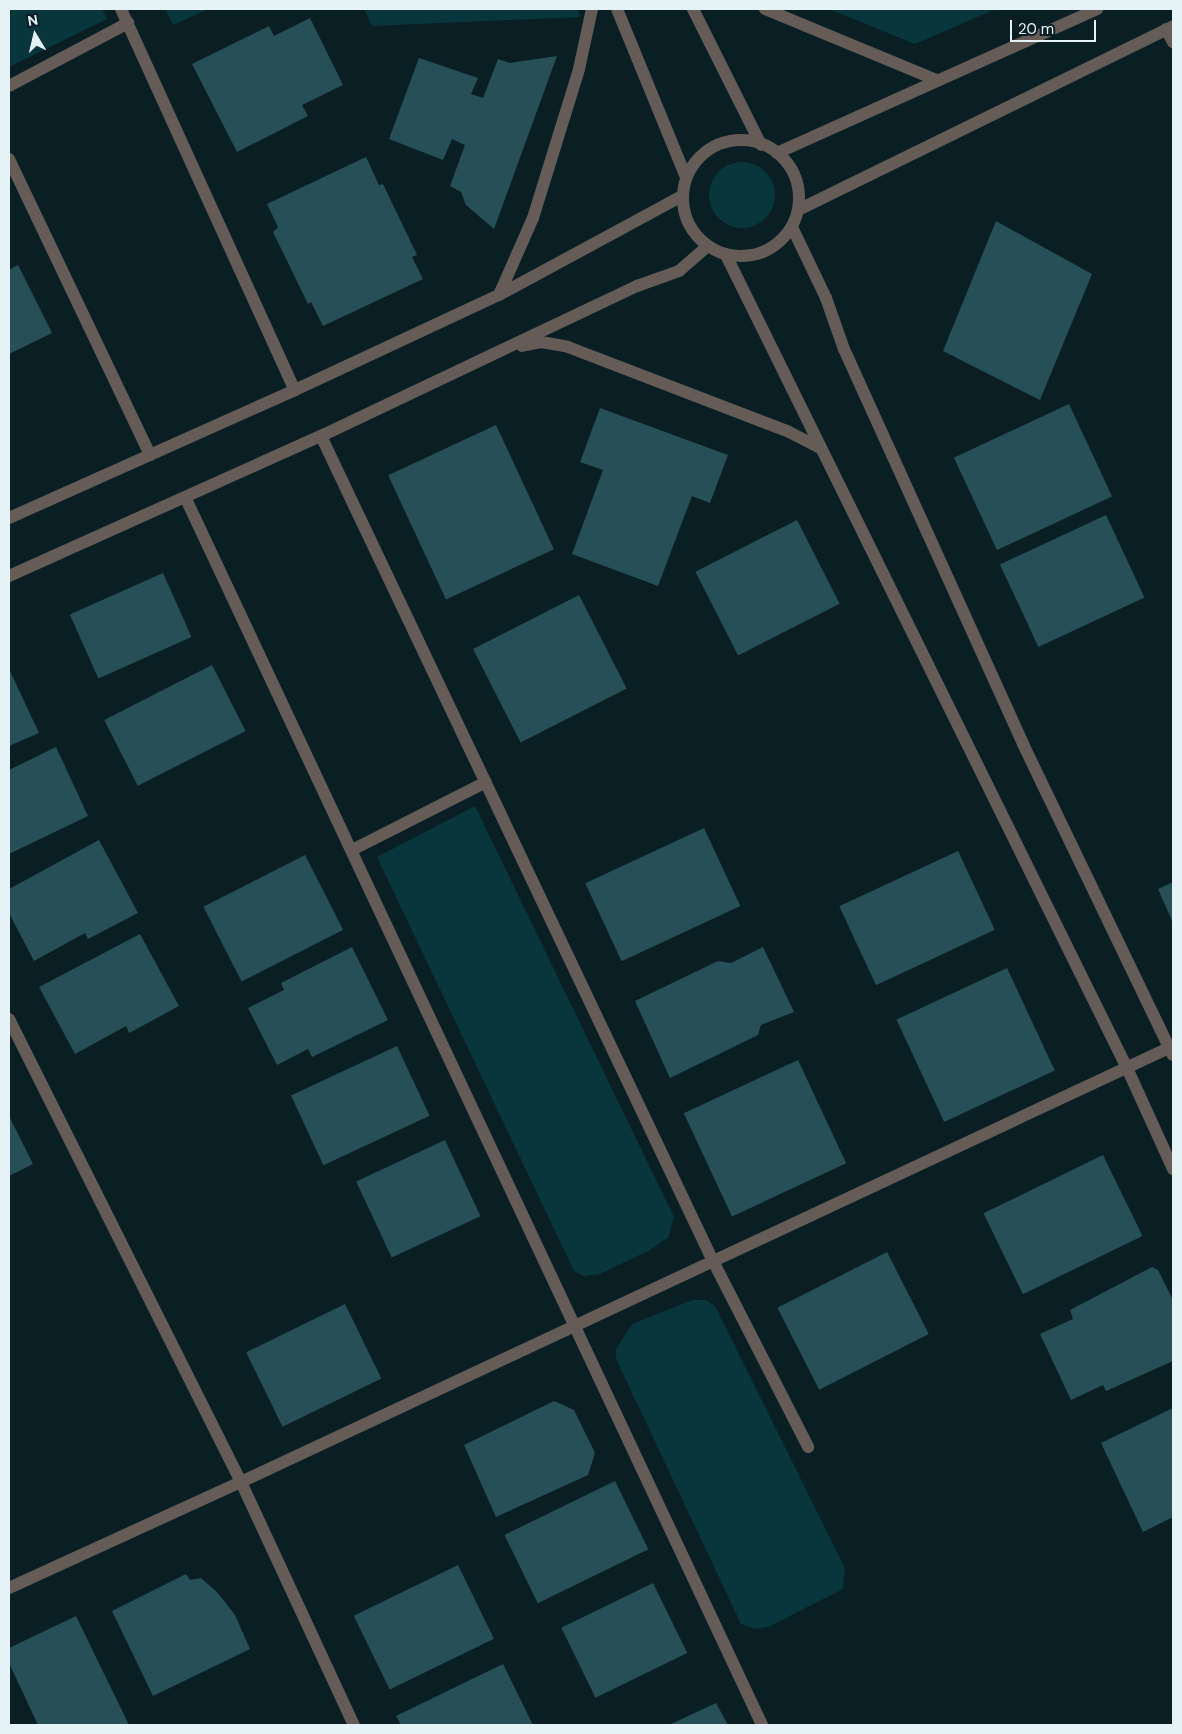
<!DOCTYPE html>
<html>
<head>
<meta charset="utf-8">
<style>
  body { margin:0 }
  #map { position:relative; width:1182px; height:1734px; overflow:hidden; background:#091f23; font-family:"DM Sans",sans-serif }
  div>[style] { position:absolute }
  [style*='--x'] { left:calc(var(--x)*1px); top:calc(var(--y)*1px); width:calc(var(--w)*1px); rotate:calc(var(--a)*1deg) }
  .green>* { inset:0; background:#09353d }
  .round { border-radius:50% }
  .building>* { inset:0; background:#264f57; transform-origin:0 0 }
  .minor>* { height:12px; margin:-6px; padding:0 6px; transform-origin:6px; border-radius:6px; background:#655c58 }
  .tertiary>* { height:12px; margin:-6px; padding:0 6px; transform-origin:6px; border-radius:6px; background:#655c58 }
  .tertiary>.ring { margin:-6px; padding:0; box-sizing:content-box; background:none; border:12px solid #655c58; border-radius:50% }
  span { translate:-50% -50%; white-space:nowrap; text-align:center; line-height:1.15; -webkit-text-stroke:4px #091f23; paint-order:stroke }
  .frame { position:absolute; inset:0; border:10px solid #e6f3f6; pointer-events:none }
  .north { position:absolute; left:10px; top:10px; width:50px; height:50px; -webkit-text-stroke:4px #091f23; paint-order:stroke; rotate:351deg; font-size:14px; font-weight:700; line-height:20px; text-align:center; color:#e6f3f6 }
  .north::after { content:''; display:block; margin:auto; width:18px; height:22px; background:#e6f3f6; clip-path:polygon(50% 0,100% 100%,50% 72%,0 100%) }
  .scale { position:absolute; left:1010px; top:20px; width:86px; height:22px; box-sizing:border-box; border:2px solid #e6f3f6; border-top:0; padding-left:6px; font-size:15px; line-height:18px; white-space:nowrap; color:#e6f3f6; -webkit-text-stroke:4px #091f23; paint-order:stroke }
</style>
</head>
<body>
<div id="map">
  <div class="green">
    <i style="clip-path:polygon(9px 9px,102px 9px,107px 19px,9px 67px)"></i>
    <i style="clip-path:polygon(165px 9px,208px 9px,173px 25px)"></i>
    <i style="clip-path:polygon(364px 9px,577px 9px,580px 17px,372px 26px)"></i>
    <i style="clip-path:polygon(829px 9px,996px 9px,915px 44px)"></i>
    <i class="round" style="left:709px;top:162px;width:66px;height:66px"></i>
    <i style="clip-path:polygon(475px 806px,674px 1217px,668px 1238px,648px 1251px,600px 1274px,584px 1276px,574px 1271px,377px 857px)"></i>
    <i style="clip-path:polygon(692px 1300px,706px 1300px,715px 1306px,845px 1568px,843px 1589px,768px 1627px,755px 1629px,741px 1624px,616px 1359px,616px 1349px,632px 1324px)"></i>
  </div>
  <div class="building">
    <i style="clip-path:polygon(310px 18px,343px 85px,302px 105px,308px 116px,237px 152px,192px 64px,269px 26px,274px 36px)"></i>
    <i style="clip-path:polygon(557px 56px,494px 229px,466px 205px,461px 192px,450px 186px,465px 145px,452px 139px,443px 160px,389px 139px,419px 58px,478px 78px,471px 94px,483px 98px,498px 59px,510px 63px)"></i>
    <i style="clip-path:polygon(366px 157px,379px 185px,383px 184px,417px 255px,412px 257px,423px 279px,323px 326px,311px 302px,308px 304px,273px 232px,278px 227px,267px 204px)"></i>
    <i style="clip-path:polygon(996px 221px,1092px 274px,1040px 400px,943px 351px)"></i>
    <i style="clip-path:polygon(18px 265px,52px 333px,9px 354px,9px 270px)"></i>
    <i style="left:1069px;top:404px;width:102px;height:127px;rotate:65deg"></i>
    <i style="clip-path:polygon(600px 408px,728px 455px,710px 503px,692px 496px,658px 586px,572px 554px,603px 470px,580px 462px)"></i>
    <i style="left:496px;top:425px;width:137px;height:119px;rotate:65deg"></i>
    <i style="left:1106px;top:515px;width:91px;height:117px;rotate:65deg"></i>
    <i style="left:797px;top:520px;width:94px;height:114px;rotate:63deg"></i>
    <i style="left:163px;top:573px;width:70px;height:102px;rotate:66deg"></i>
    <i style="left:579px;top:595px;width:105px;height:119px;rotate:63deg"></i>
    <i style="left:212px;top:665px;width:74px;height:121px;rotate:63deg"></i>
    <i style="clip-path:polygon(9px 669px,39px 733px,9px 746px)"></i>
    <i style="clip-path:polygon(56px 747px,88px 816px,9px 854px,9px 770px)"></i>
    <i style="left:704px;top:828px;width:86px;height:131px;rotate:65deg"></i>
    <i style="clip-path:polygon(99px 840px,138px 913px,88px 939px,85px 933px,34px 961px,9px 913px,9px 889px)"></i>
    <i style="left:958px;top:851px;width:87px;height:131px;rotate:65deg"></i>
    <i style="left:305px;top:855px;width:84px;height:114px;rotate:63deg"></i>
    <i style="clip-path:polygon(1173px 882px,1173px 923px,1158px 889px)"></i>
    <i style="clip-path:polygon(140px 934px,179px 1006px,129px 1033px,126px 1026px,75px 1054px,39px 987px)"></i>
    <i style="clip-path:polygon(352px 947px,388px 1020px,312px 1057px,308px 1049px,277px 1065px,248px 1008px,284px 990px,281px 983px)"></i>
    <i style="clip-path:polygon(763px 947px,794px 1012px,761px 1025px,758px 1035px,670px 1078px,635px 1001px,718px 961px,731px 963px)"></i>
    <i style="left:1007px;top:968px;width:113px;height:122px;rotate:65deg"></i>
    <i style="left:397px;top:1046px;width:77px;height:117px;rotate:65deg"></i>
    <i style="left:798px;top:1060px;width:114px;height:126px;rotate:65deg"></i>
    <i style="clip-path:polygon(9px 1116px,33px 1164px,9px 1176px)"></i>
    <i style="left:445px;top:1140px;width:84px;height:98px;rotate:65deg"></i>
    <i style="left:1103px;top:1155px;width:90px;height:133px;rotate:64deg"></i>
    <i style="left:887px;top:1252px;width:92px;height:123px;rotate:63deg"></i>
    <i style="clip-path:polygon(1152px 1267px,1158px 1270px,1173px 1300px,1173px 1361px,1106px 1391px,1103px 1385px,1071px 1400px,1040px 1334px,1073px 1319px,1070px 1310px)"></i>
    <i style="left:345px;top:1304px;width:83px;height:110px;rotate:64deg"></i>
    <i style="clip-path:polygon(554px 1401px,574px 1410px,595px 1453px,588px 1475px,496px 1517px,464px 1445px)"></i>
    <i style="clip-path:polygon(1173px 1408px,1173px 1517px,1143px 1532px,1101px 1443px)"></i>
    <i style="left:615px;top:1481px;width:76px;height:123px;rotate:64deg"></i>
    <i style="left:458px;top:1565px;width:82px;height:116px;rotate:64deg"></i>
    <i style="clip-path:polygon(186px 1574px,190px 1580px,201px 1578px,217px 1592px,235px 1615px,250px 1649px,153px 1696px,112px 1611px)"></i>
    <i style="left:653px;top:1583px;width:78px;height:102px;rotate:64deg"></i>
    <i style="clip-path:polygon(76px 1616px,129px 1725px,38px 1725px,9px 1663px,9px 1648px)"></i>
    <i style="clip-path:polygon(503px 1664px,533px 1725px,401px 1725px,396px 1716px)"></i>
    <i style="clip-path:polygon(716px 1703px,728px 1725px,669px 1725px)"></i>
  </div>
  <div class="minor">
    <i style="--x:121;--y:9;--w:419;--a:65.5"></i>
    <i style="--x:1166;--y:29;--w:15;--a:62"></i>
    <i style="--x:9;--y:86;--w:135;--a:-27.9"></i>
    <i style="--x:9;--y:159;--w:328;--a:64.5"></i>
    <i style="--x:321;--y:436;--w:913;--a:64.59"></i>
    <i style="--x:713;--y:1261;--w:209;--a:62.9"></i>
    <i style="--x:186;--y:499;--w:1355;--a:64.83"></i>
    <i style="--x:352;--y:850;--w:150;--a:-26.9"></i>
    <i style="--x:9;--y:1019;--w:518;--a:63.39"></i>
    <i style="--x:241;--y:1482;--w:268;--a:65.1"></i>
    <i style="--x:9;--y:1588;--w:255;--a:-24.6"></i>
    <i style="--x:241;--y:1482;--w:1029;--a:-25.07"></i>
  </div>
  <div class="tertiary">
    <i style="--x:617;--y:9;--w:182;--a:67.7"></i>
    <i style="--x:693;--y:9;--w:152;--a:63.4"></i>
    <i style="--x:765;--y:9;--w:185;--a:22.5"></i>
    <i class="ring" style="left:683px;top:140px;width:104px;height:104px"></i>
    <i style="--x:777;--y:153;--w:351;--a:-24.2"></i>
    <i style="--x:798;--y:210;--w:418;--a:-26.1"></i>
    <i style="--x:792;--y:227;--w:79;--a:64.4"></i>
    <i style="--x:826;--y:298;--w:54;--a:70.6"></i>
    <i style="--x:844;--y:349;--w:434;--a:65.6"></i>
    <i style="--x:1023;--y:744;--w:345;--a:64.3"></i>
    <i style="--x:726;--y:255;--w:907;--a:63.75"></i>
    <i style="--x:1127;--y:1068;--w:111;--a:65.5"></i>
    <i style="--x:499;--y:295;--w:84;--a:-66.2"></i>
    <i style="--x:533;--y:218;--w:156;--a:-72.8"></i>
    <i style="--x:579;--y:69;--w:61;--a:-77.8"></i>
    <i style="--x:522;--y:346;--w:19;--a:-12"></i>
    <i style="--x:541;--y:342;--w:27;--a:10"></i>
    <i style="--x:568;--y:347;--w:237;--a:21"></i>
    <i style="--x:789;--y:432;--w:35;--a:27"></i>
    <i style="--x:9;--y:518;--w:313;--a:-24.1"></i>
    <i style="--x:295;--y:390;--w:225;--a:-25"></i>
    <i style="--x:499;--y:295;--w:208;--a:-28.4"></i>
    <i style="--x:9;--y:576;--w:342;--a:-24.2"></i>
    <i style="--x:321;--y:436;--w:350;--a:-25.4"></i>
    <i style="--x:637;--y:286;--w:45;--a:-19.7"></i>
    <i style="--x:679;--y:271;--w:38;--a:-41"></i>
  </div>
  <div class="frame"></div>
  <div class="north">N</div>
  <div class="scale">20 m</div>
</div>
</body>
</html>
